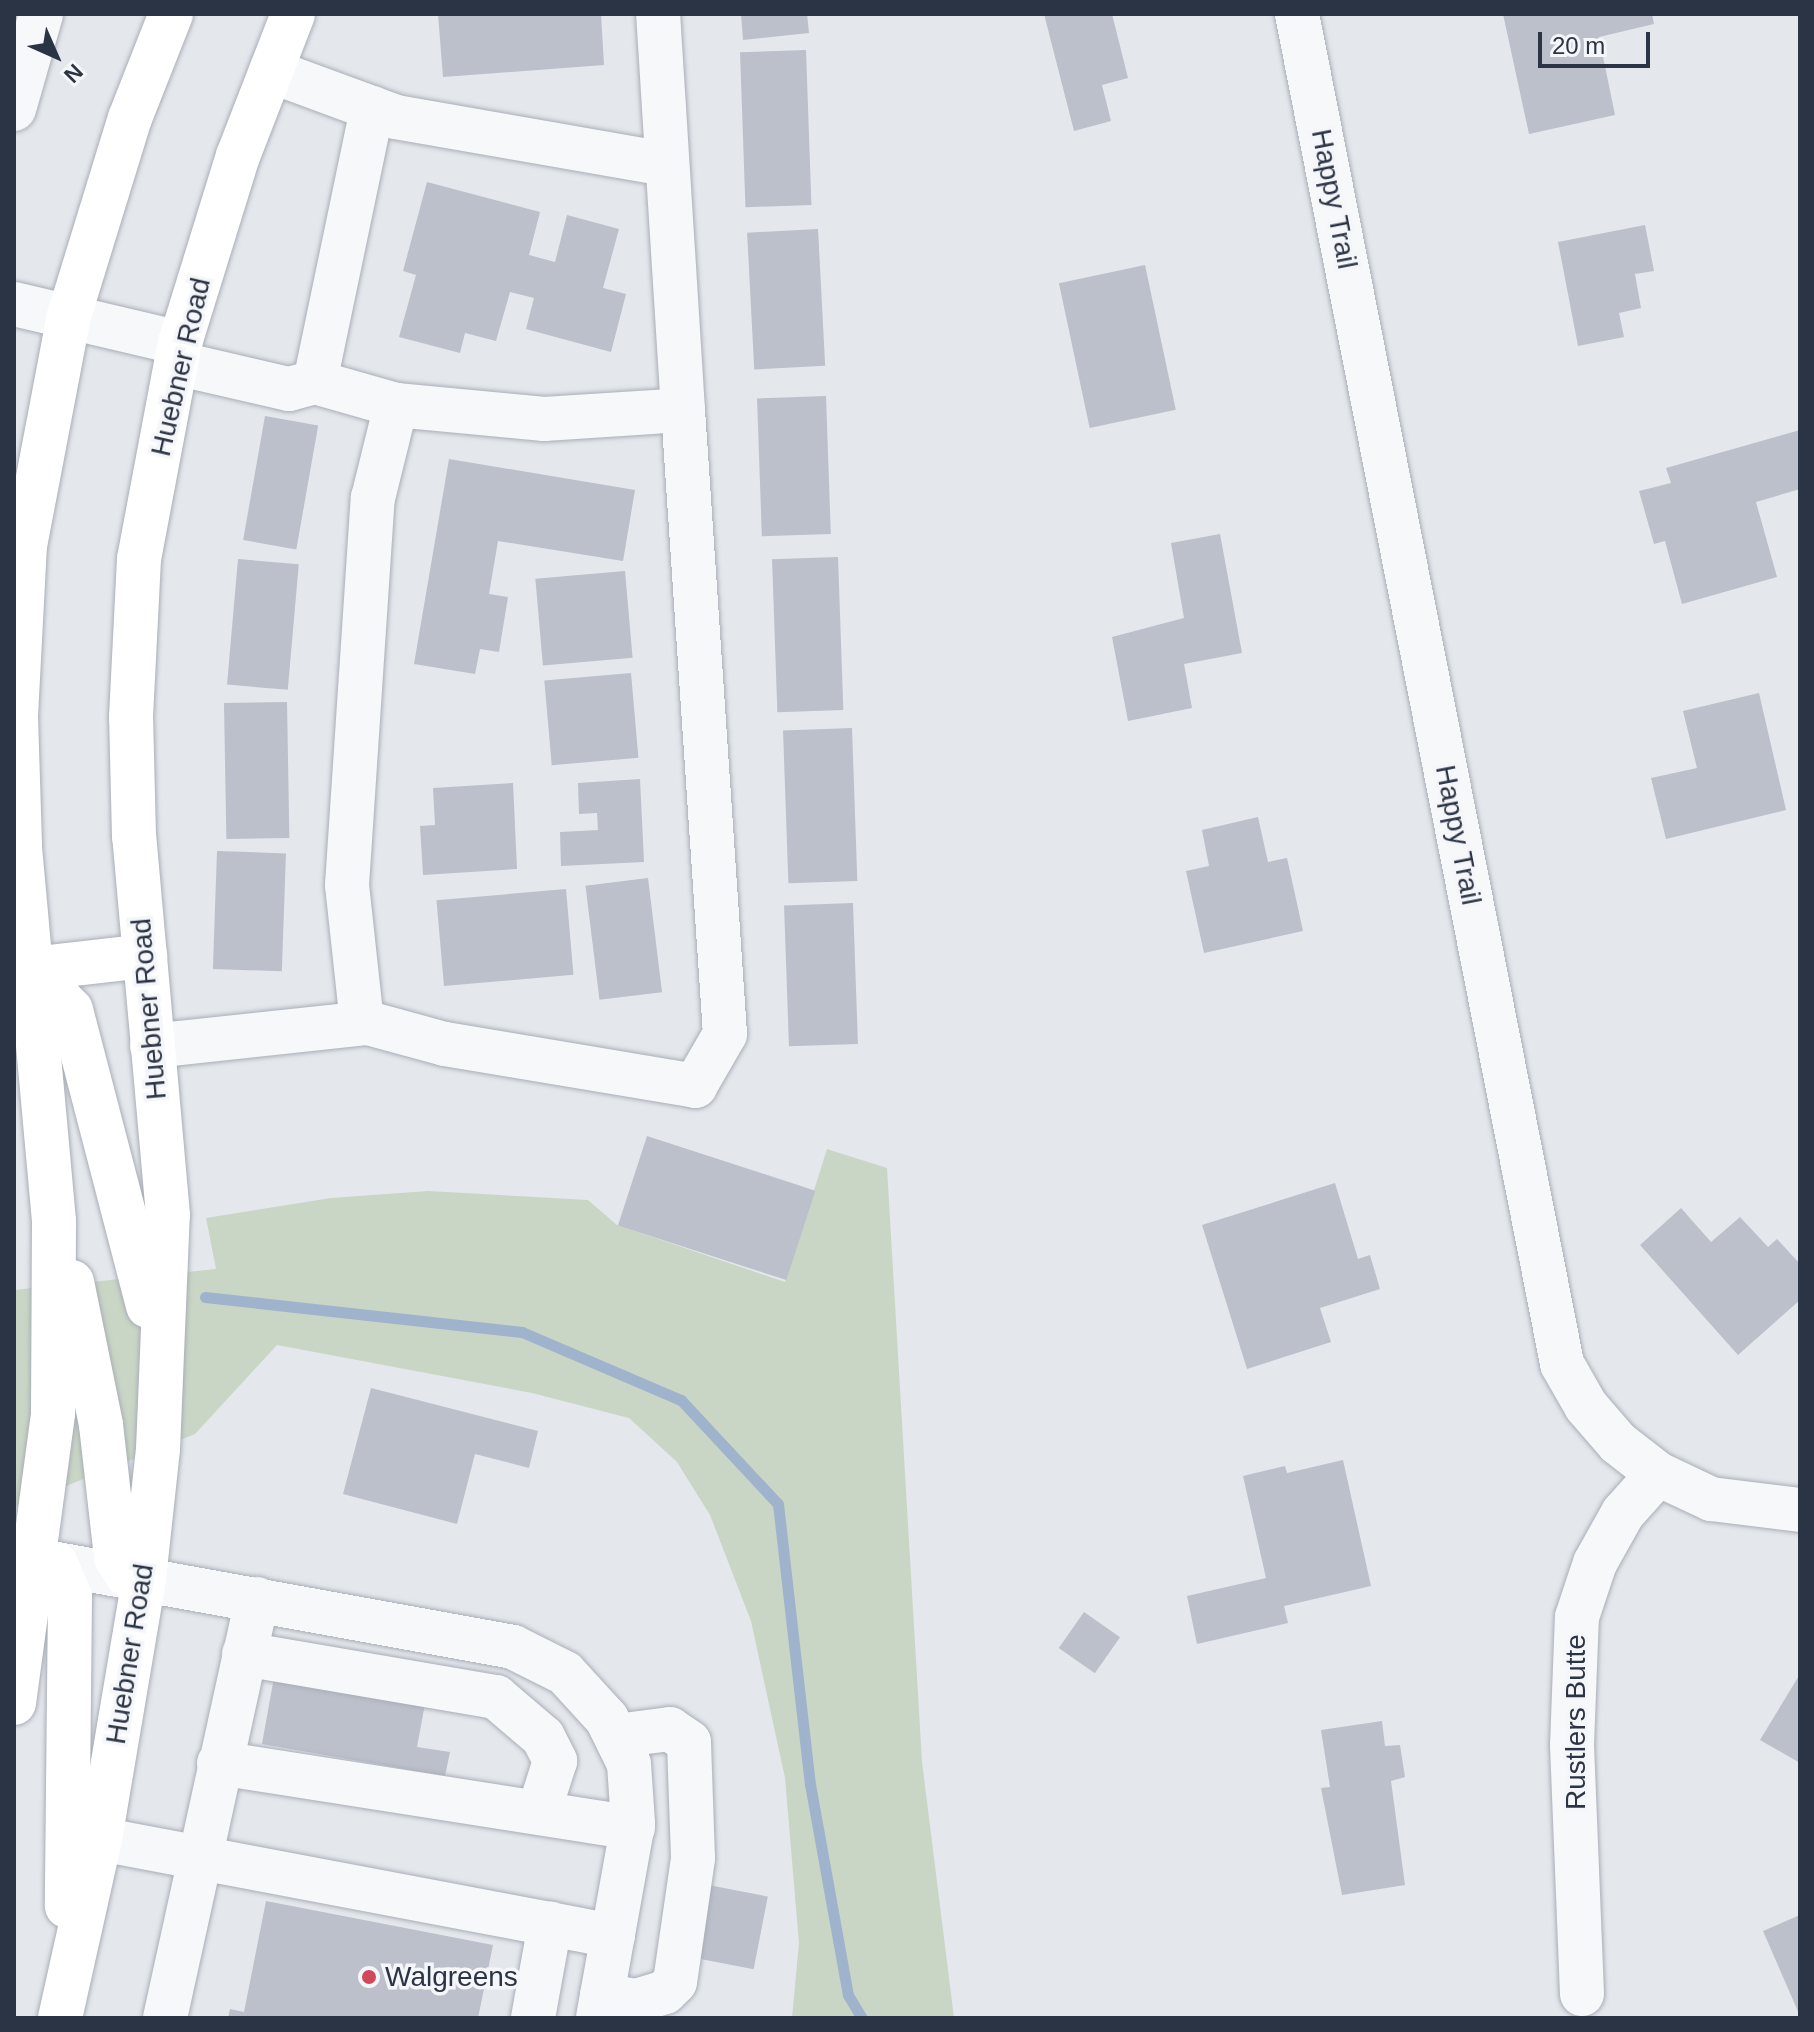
<!DOCTYPE html>
<html>
<head>
<meta charset="utf-8">
<style>
  body { margin:0 }
  #map { position:relative; width:1814px; height:2032px; overflow:hidden; background:#e4e7ec; font-family:Helvetica,sans-serif }
  div>[style] { position:absolute }
  [style*='--x'] { left:calc(var(--x)*1px); top:calc(var(--y)*1px); width:calc(var(--w)*1px); rotate:calc(var(--a)*1deg) }
  .green>* { inset:0; background:#c9d6c5 }
  .stream>* { height:11px; margin:-5.5px; padding:0 5.5px; transform-origin:5.5px; border-radius:5.5px; background:#9fb4cc }
  .building>* { inset:0; background:#bbc0ca; transform-origin:0 0 }
  .roads { filter:drop-shadow(0 0 2px #a9aeb7) drop-shadow(0 0 2px #a9aeb7) }
  .minor>* { height:44px; margin:-22px; padding:0 22px; transform-origin:22px; border-radius:22px; background:#f7f8fa }
  .major>* { height:44px; margin:-22px; padding:0 22px; transform-origin:22px; border-radius:22px; background:#fff }
  .dots>* { width:22px; height:22px; translate:-50% -50%; box-sizing:border-box; border:4px solid #f4f6f9; border-radius:50% }
  span { translate:-50% -50%; white-space:nowrap; text-align:center; line-height:1.15; -webkit-text-stroke:7px #f4f6f9; paint-order:stroke }
  .street-label { font-size:28px; color:#2b3445 }
  .poi-label { font-size:28px; color:#2b3445 }
  .left { translate:0 -50%; text-align:left }
  .frame { position:absolute; inset:0; border:16px solid #2b3445; pointer-events:none }
  .north { position:absolute; left:16px; top:16px; width:80px; height:80px; -webkit-text-stroke:6px #f4f6f9; paint-order:stroke; rotate:135deg; font-size:22px; font-weight:700; line-height:32px; text-align:center; color:#2b3445 }
  .north::after { content:''; display:block; margin:auto; width:28px; height:36px; background:#2b3445; clip-path:polygon(50% 0,100% 100%,50% 72%,0 100%) }
  .scale { position:absolute; left:1538px; top:32px; width:112px; height:36px; box-sizing:border-box; border:4px solid #2b3445; border-top:0; padding-left:10px; font-size:24px; line-height:28px; white-space:nowrap; color:#2b3445; -webkit-text-stroke:6px #f4f6f9; paint-order:stroke }
</style>
</head>
<body>
<div id="map">
  <div class="green">
    <i style="clip-path:polygon(827px 1149px,887px 1168px,922px 1762px,954px 2018px,792px 2018px,799px 1943px,785px 1778px,751px 1621px,710px 1515px,677px 1462px,629px 1418px,532px 1393px,277px 1345px,195px 1434px,14px 1507px,14px 1290px,216px 1269px,206px 1218px,331px 1198px,428px 1191px,588px 1200px,617px 1225px,785px 1282px)"></i>
  </div>
  <div class="stream">
    <i style="--x:205;--y:1297;--w:319;--a:6.3"></i>
    <i style="--x:522;--y:1332;--w:173;--a:23.2"></i>
    <i style="--x:681;--y:1400;--w:142;--a:47"></i>
    <i style="--x:778;--y:1504;--w:282;--a:83.5"></i>
    <i style="--x:810;--y:1784;--w:214;--a:79.8"></i>
    <i style="--x:848;--y:1995;--w:27;--a:59"></i>
  </div>
  <div class="building">
    <i style="clip-path:polygon(438px 14px,601px 14px,604px 65px,443px 77px)"></i>
    <i style="clip-path:polygon(741px 14px,807px 14px,809px 33px,743px 40px)"></i>
    <i style="clip-path:polygon(1044px 14px,1112px 14px,1128px 78px,1102px 85px,1111px 121px,1074px 131px)"></i>
    <i style="clip-path:polygon(1503px 14px,1652px 14px,1654px 24px,1599px 37px,1615px 115px,1529px 134px)"></i>
    <i style="left:806px;top:50px;width:155px;height:66px;rotate:88deg"></i>
    <i style="clip-path:polygon(427px 182px,540px 212px,529px 255px,555px 262px,567px 215px,619px 229px,603px 288px,626px 294px,611px 352px,526px 329px,534px 298px,510px 292px,496px 341px,465px 333px,460px 353px,399px 337px,416px 275px,403px 271px)"></i>
    <i style="clip-path:polygon(1645px 225px,1654px 271px,1635px 274px,1641px 308px,1619px 313px,1624px 337px,1578px 346px,1558px 242px)"></i>
    <i style="left:818px;top:229px;width:137px;height:71px;rotate:87deg"></i>
    <i style="left:1145px;top:265px;width:148px;height:88px;rotate:78deg"></i>
    <i style="left:826px;top:396px;width:138px;height:69px;rotate:88deg"></i>
    <i style="left:265px;top:416px;width:54px;height:126px;rotate:10deg"></i>
    <i style="clip-path:polygon(1800px 430px,1800px 489px,1756px 502px,1777px 577px,1682px 604px,1665px 541px,1654px 544px,1639px 491px,1671px 483px,1666px 468px)"></i>
    <i style="clip-path:polygon(449px 459px,635px 490px,623px 561px,498px 541px,489px 594px,508px 597px,499px 652px,480px 649px,475px 674px,414px 664px)"></i>
    <i style="clip-path:polygon(1220px 534px,1242px 653px,1184px 664px,1192px 708px,1128px 721px,1112px 637px,1184px 618px,1171px 543px)"></i>
    <i style="left:838px;top:557px;width:153px;height:66px;rotate:88deg"></i>
    <i style="left:238px;top:559px;width:61px;height:126px;rotate:5deg"></i>
    <i style="left:625px;top:571px;width:87px;height:90px;rotate:85deg"></i>
    <i style="left:631px;top:673px;width:85px;height:87px;rotate:85deg"></i>
    <i style="clip-path:polygon(1759px 693px,1786px 810px,1666px 839px,1651px 778px,1697px 768px,1683px 711px)"></i>
    <i style="left:287px;top:702px;width:136px;height:63px;rotate:89deg"></i>
    <i style="left:852px;top:728px;width:153px;height:69px;rotate:88deg"></i>
    <i style="clip-path:polygon(640px 779px,644px 862px,561px 866px,560px 832px,598px 830px,597px 813px,579px 814px,578px 783px)"></i>
    <i style="clip-path:polygon(513px 783px,517px 869px,423px 875px,420px 826px,435px 825px,433px 788px)"></i>
    <i style="clip-path:polygon(1258px 817px,1268px 862px,1287px 858px,1303px 931px,1204px 953px,1186px 871px,1209px 866px,1202px 830px)"></i>
    <i style="left:217px;top:851px;width:69px;height:118px;rotate:2deg"></i>
    <i style="left:648px;top:878px;width:115px;height:63px;rotate:83deg"></i>
    <i style="left:566px;top:889px;width:86px;height:130px;rotate:85deg"></i>
    <i style="left:853px;top:903px;width:141px;height:69px;rotate:88deg"></i>
    <i style="left:647px;top:1136px;width:177px;height:94px;rotate:18deg"></i>
    <i style="clip-path:polygon(1335px 1183px,1358px 1259px,1370px 1255px,1380px 1289px,1320px 1308px,1331px 1342px,1247px 1369px,1202px 1225px)"></i>
    <i style="clip-path:polygon(1681px 1208px,1711px 1242px,1740px 1217px,1768px 1247px,1777px 1239px,1800px 1264px,1800px 1300px,1738px 1355px,1640px 1245px)"></i>
    <i style="clip-path:polygon(371px 1388px,538px 1431px,529px 1468px,475px 1454px,457px 1524px,343px 1494px)"></i>
    <i style="clip-path:polygon(1343px 1460px,1371px 1586px,1284px 1606px,1288px 1623px,1197px 1644px,1187px 1596px,1266px 1578px,1243px 1476px,1285px 1466px,1287px 1473px)"></i>
    <i style="left:1084px;top:1612px;width:44px;height:44px;rotate:35deg"></i>
    <i style="clip-path:polygon(1800px 1674px,1800px 1763px,1760px 1740px)"></i>
    <i style="clip-path:polygon(274px 1677px,425px 1704px,417px 1747px,450px 1752px,445px 1776px,262px 1744px)"></i>
    <i style="clip-path:polygon(1382px 1721px,1385px 1746px,1400px 1745px,1405px 1777px,1391px 1781px,1405px 1885px,1342px 1895px,1321px 1788px,1330px 1787px,1321px 1730px)"></i>
    <i style="left:703px;top:1884px;width:66px;height:74px;rotate:11deg"></i>
    <i style="clip-path:polygon(266px 1901px,493px 1945px,478px 2018px,228px 2018px,230px 2009px,244px 2012px)"></i>
    <i style="clip-path:polygon(1800px 1915px,1800px 2016px,1763px 1931px)"></i>
  </div>
  <div class="roads">
    <div class="minor">
      <i style="--x:1297;--y:14;--w:1376;--a:78.89"></i>
      <i style="--x:1562;--y:1364;--w:48;--a:60.3"></i>
      <i style="--x:1586;--y:1406;--w:49;--a:49.1"></i>
      <i style="--x:1618;--y:1443;--w:51;--a:37.8"></i>
      <i style="--x:1658;--y:1474;--w:59;--a:25.3"></i>
      <i style="--x:1711;--y:1499;--w:90;--a:7"></i>
      <i style="--x:271;--y:71;--w:133;--a:20.2"></i>
      <i style="--x:396;--y:117;--w:274;--a:9.9"></i>
      <i style="--x:14;--y:109;--w:99;--a:-74.1"></i>
      <i style="--x:14;--y:304;--w:171;--a:13.2"></i>
      <i style="--x:176;--y:363;--w:116;--a:13"></i>
      <i style="--x:289;--y:389;--w:27;--a:-15"></i>
      <i style="--x:315;--y:382;--w:84;--a:15.9"></i>
      <i style="--x:396;--y:405;--w:149;--a:5.4"></i>
      <i style="--x:544;--y:419;--w:139;--a:-3.7"></i>
      <i style="--x:683;--y:410;--w:397;--a:-93.6"></i>
      <i style="--x:315;--y:382;--w:280;--a:-78.2"></i>
      <i style="--x:362;--y:1023;--w:139;--a:-96.2"></i>
      <i style="--x:347;--y:885;--w:388;--a:-86.2"></i>
      <i style="--x:373;--y:498;--w:96;--a:-76.1"></i>
      <i style="--x:152;--y:1046;--w:217;--a:-6.1"></i>
      <i style="--x:368;--y:1023;--w:80;--a:15.3"></i>
      <i style="--x:445;--y:1044;--w:254;--a:9.5"></i>
      <i style="--x:695;--y:1086;--w:60;--a:-60"></i>
      <i style="--x:725;--y:1034;--w:625;--a:-93.85"></i>
      <i style="--x:24;--y:1558;--w:497;--a:10.3"></i>
      <i style="--x:513;--y:1647;--w:58;--a:26.6"></i>
      <i style="--x:565;--y:1673;--w:62;--a:47.6"></i>
      <i style="--x:607;--y:1719;--w:50;--a:63.9"></i>
      <i style="--x:629;--y:1764;--w:59;--a:86.1"></i>
      <i style="--x:633;--y:1823;--w:198;--a:100.2"></i>
      <i style="--x:244;--y:1654;--w:256;--a:9.7"></i>
      <i style="--x:496;--y:1697;--w:62;--a:40.4"></i>
      <i style="--x:543;--y:1737;--w:27;--a:63"></i>
      <i style="--x:555;--y:1761;--w:52;--a:107.7"></i>
      <i style="--x:219;--y:1763;--w:419;--a:8.9"></i>
      <i style="--x:100;--y:1839;--w:522;--a:10.71"></i>
      <i style="--x:1582;--y:1994;--w:249;--a:-92.3"></i>
      <i style="--x:1572;--y:1745;--w:128;--a:-87.8"></i>
      <i style="--x:1577;--y:1617;--w:57;--a:-71.6"></i>
      <i style="--x:1595;--y:1563;--w:57;--a:-60.8"></i>
      <i style="--x:1623;--y:1513;--w:52;--a:-48.1"></i>
      <i style="--x:602;--y:1995;--w:35;--a:10"></i>
      <i style="--x:636;--y:2001;--w:30;--a:-17"></i>
      <i style="--x:665;--y:1992;--w:14;--a:-45"></i>
      <i style="--x:675;--y:1982;--w:125;--a:-81.7"></i>
      <i style="--x:693;--y:1858;--w:116;--a:-92"></i>
      <i style="--x:689;--y:1742;--w:23;--a:-146"></i>
      <i style="--x:670;--y:1729;--w:54;--a:172.6"></i>
      <i style="--x:165;--y:2018;--w:429;--a:-77.6"></i>
      <i style="--x:533;--y:2018;--w:96;--a:-79.7"></i>
    </div>
    <div class="major">
      <i style="--x:31;--y:969;--w:57;--a:45.7"></i>
      <i style="--x:71;--y:1010;--w:306;--a:75.4"></i>
      <i style="--x:31;--y:969;--w:115;--a:-6.5"></i>
      <i style="--x:72;--y:1282;--w:146;--a:78.5"></i>
      <i style="--x:101;--y:1425;--w:133;--a:83.5"></i>
      <i style="--x:116;--y:1557;--w:21;--a:59"></i>
      <i style="--x:56;--y:1564;--w:36;--a:67"></i>
      <i style="--x:70;--y:1597;--w:309;--a:90.6"></i>
      <i style="--x:14;--y:1703;--w:293;--a:-82.3"></i>
      <i style="--x:53;--y:1413;--w:192;--a:-89.7"></i>
      <i style="--x:54;--y:1221;--w:379;--a:-95.2"></i>
      <i style="--x:20;--y:844;--w:128;--a:-91.8"></i>
      <i style="--x:16;--y:716;--w:170;--a:-87"></i>
      <i style="--x:25;--y:546;--w:234;--a:-79.2"></i>
      <i style="--x:69;--y:316;--w:207;--a:-72.9"></i>
      <i style="--x:130;--y:118;--w:112;--a:-68.5"></i>
      <i style="--x:60;--y:2018;--w:183;--a:-77.4"></i>
      <i style="--x:100;--y:1839;--w:265;--a:-80.4"></i>
      <i style="--x:144;--y:1578;--w:130;--a:-83.8"></i>
      <i style="--x:158;--y:1449;--w:234;--a:-87.6"></i>
      <i style="--x:168;--y:1215;--w:380;--a:-95.1"></i>
      <i style="--x:134;--y:837;--w:120;--a:-91.4"></i>
      <i style="--x:131;--y:717;--w:158;--a:-87.1"></i>
      <i style="--x:139;--y:559;--w:220;--a:-79.3"></i>
      <i style="--x:180;--y:343;--w:196;--a:-72.8"></i>
      <i style="--x:238;--y:156;--w:152;--a:-68.8"></i>
    </div>
  </div>
  <div class="dots">
    <i style="left:369px;top:1977px;background:#d1495b"></i>
  </div>
  <div class="street-label">
    <span style="left:1334px;top:199px;rotate:79deg">Happy Trail</span>
    <span style="left:181px;top:367px;rotate:-77deg">Huebner Road</span>
    <span style="left:1458px;top:835px;rotate:79deg">Happy Trail</span>
    <span style="left:149px;top:1009px;rotate:-95deg">Huebner Road</span>
    <span style="left:130px;top:1654px;rotate:-81deg">Huebner Road</span>
    <span style="left:1576px;top:1722px;rotate:-90deg">Rustlers Butte</span>
  </div>
  <div class="poi-label">
    <span class="left" style="left:385px;top:1977px">Walgreens</span>
  </div>
  <div class="frame"></div>
  <div class="north">N</div>
  <div class="scale">20 m</div>
</div>
</body>
</html>
